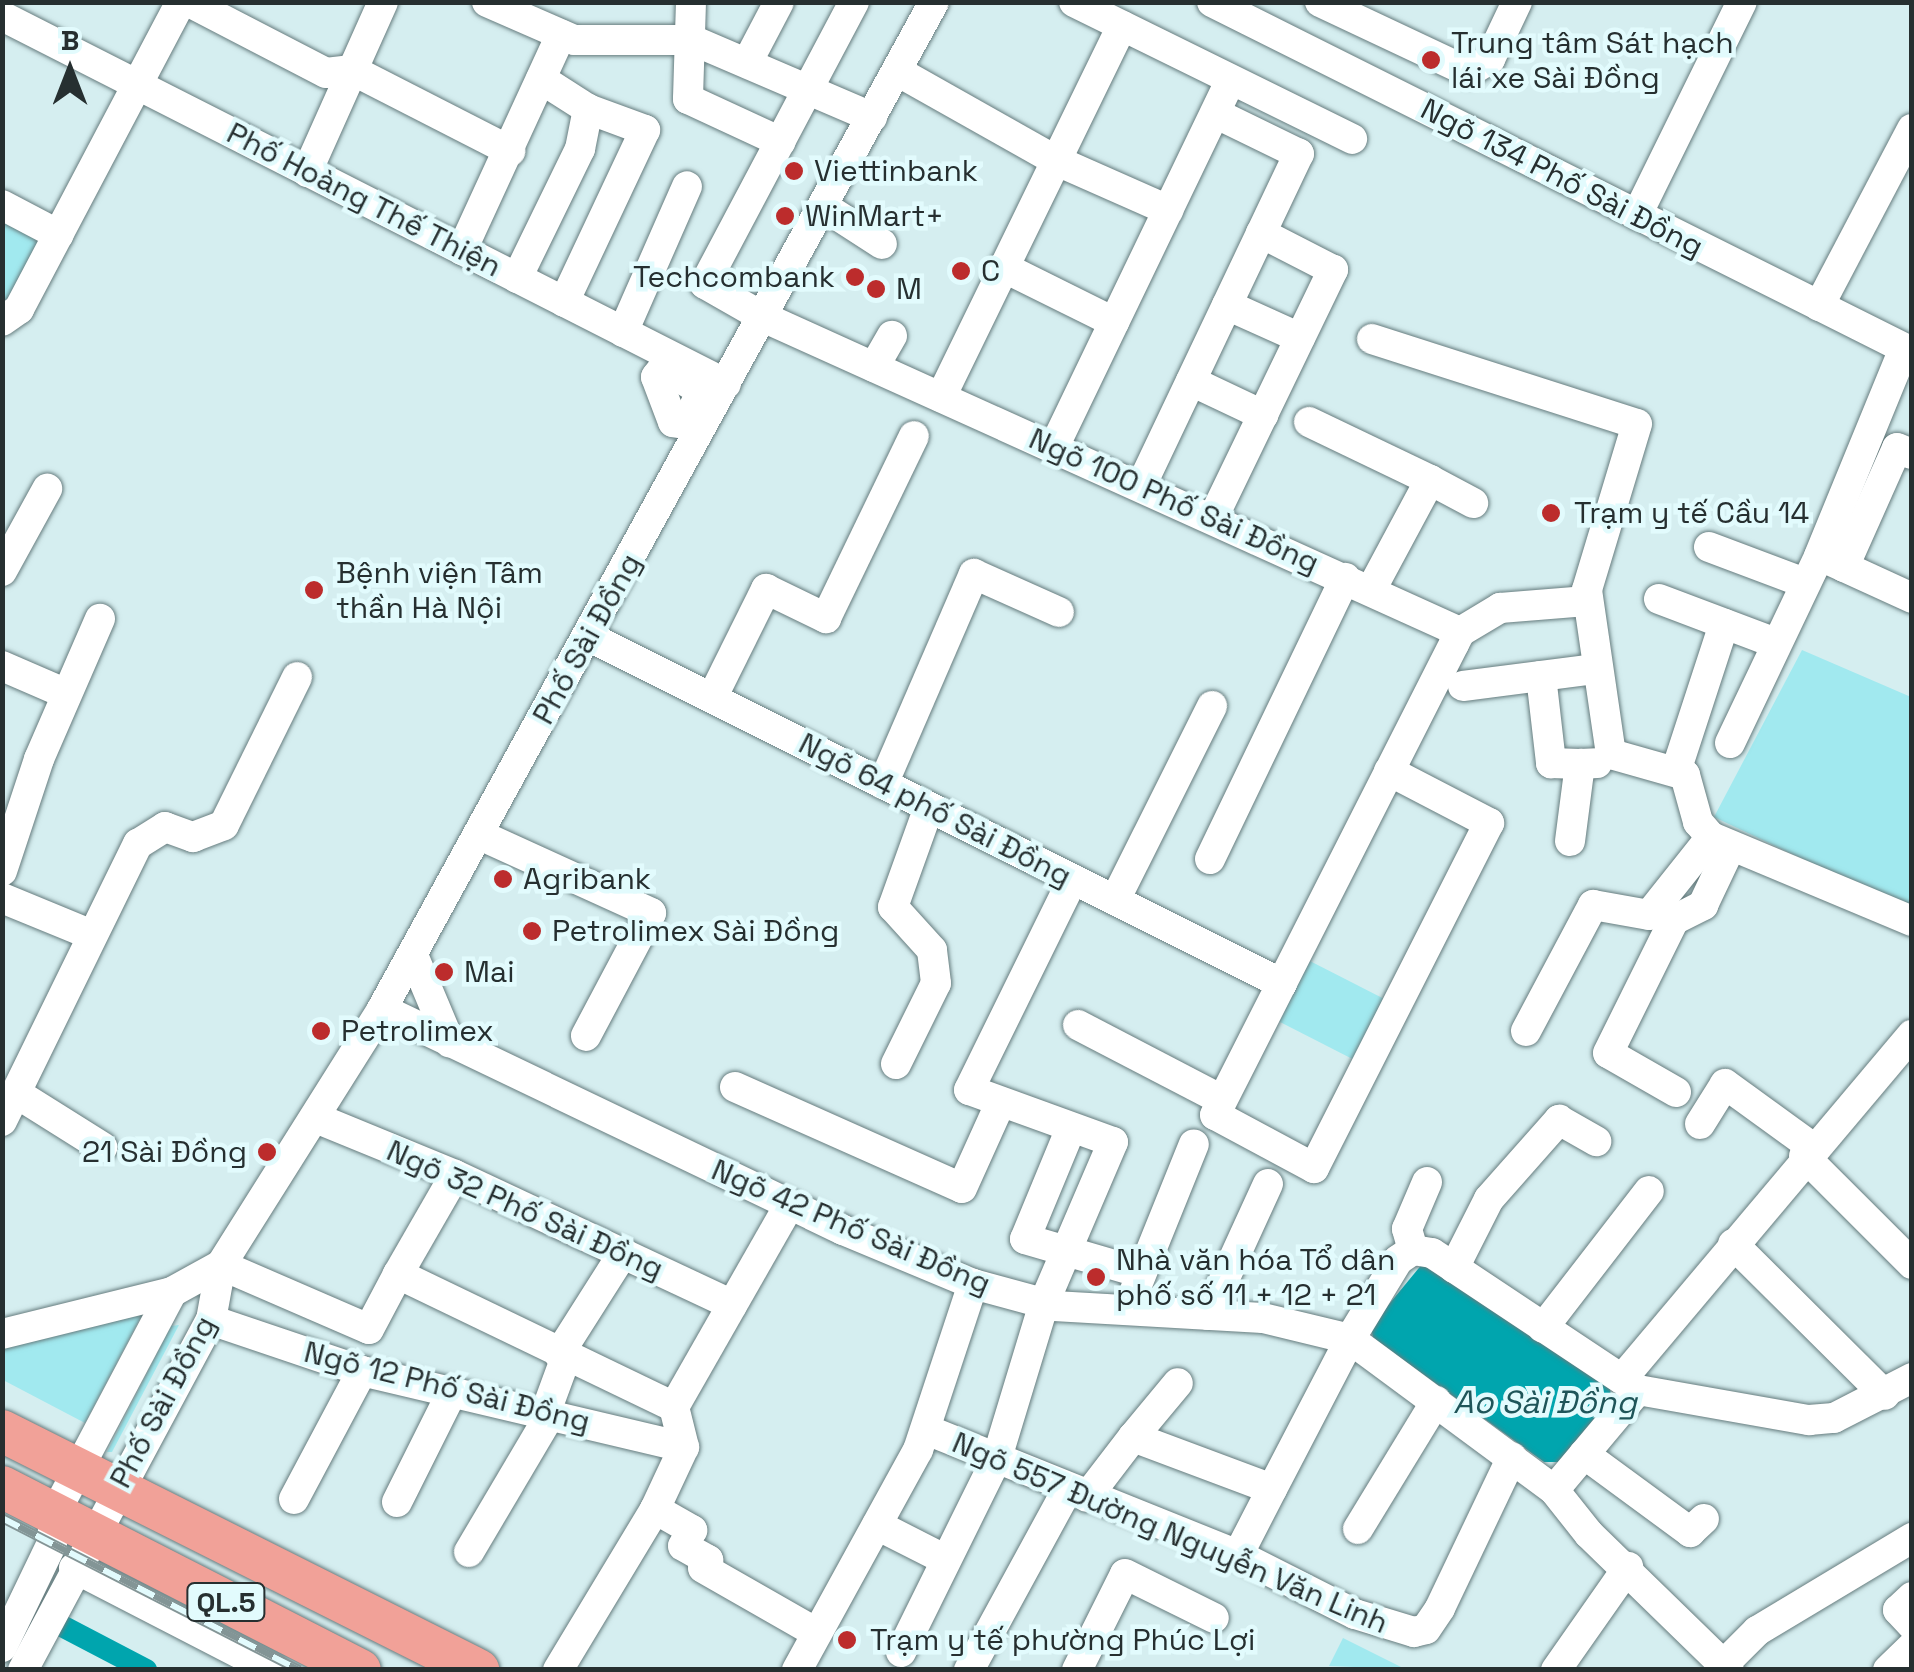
<!DOCTYPE html>
<html>
<head>
<meta charset="utf-8">
<style>
  body { margin:0 }
  #map { position:relative; width:1914px; height:1672px; overflow:hidden; background:#d5eef0; font-family:"Space Grotesk",sans-serif }
  div>[style] { position:absolute }
  [style*='--x'] { left:calc(var(--x)*1px); top:calc(var(--y)*1px); width:calc(var(--w)*1px); rotate:calc(var(--a)*1deg) }
  .green>* { inset:0; background:#a1e9ef; transform-origin:0 0 }
  .water>* { inset:0; background:#00a5ae }
  .canal>* { height:22px; margin:-11px; padding:0 11px; transform-origin:11px; border-radius:11px; background:#00a5ae }
  .roads { filter:drop-shadow(0 0 2px #667c7e) drop-shadow(0 0 2px #667c7e) }
  .minor>* { height:30px; margin:-15px; padding:0 15px; transform-origin:15px; border-radius:15px; background:#fff }
  .highway>* { height:42px; margin:-21px; padding:0 21px; transform-origin:21px; border-radius:21px; background:#f1a198 }
  .rail>* { height:10px; margin-top:-5px; transform-origin:0; background:repeating-linear-gradient(90deg,#e2fbfd 0 19px,#839596 0 38px); box-sizing:border-box; border-block:2px solid #839596 }
  .dots>* { width:28px; height:28px; translate:-50% -50%; box-sizing:border-box; border:5px solid #e2fbfd; border-radius:50% }
  span { translate:-50% -50%; white-space:nowrap; text-align:center; line-height:1.15; -webkit-text-stroke:9px #e2fbfd; paint-order:stroke }
  .shield-label span { padding:2px 8px; background:#e2fbfd; border:2px solid; border-radius:8px; -webkit-text-stroke-width:0 }
  .shield-label { font-size:28px; color:#262f30; font-weight:700 }
  .poi-label { font-size:30px; color:#262f30 }
  .left { translate:0 -50%; text-align:left }
  .right { translate:-100% -50%; text-align:right }
  .street-label { font-size:30px; color:#262f30 }
  .water-label { font-size:32px; color:#1f5559; font-style:italic }
  .frame { position:absolute; inset:0; border:5px solid #262f30; pointer-events:none }
  .north { position:absolute; left:20px; top:20px; width:100px; height:100px; -webkit-text-stroke:8px #e2fbfd; paint-order:stroke; rotate:0deg; font-size:28px; font-weight:700; line-height:40px; text-align:center; color:#262f30 }
  .north::after { content:''; display:block; margin:auto; width:35px; height:45px; background:#262f30; clip-path:polygon(50% 0,100% 100%,50% 72%,0 100%) }
</style>
</head>
<body>
<div id="map">
  <div class="green">
    <i style="clip-path:polygon(3px 221px,42px 243px,3px 314px)"></i>
    <i style="clip-path:polygon(1802px 650px,1911px 697px,1911px 910px,1714px 817px)"></i>
    <i style="left:1306px;top:959px;width:89px;height:68px;rotate:27deg"></i>
    <i style="clip-path:polygon(146px 1307px,85px 1423px,3px 1380px,2px 1338px)"></i>
    <i style="clip-path:polygon(179px 1325px,112px 1452px,107px 1452px,171px 1326px)"></i>
    <i style="clip-path:polygon(1343px 1638px,1405px 1669px,1329px 1666px)"></i>
  </div>
  <div class="water">
    <i style="clip-path:polygon(1423px 1263px,1610px 1389px,1612px 1401px,1558px 1462px,1544px 1462px,1373px 1338px,1371px 1326px)"></i>
  </div>
  <div class="canal">
    <i style="--x:62;--y:1626;--w:95;--a:27.6"></i>
  </div>
  <div class="roads">
    <div class="minor">
      <i style="--x:189;--y:2;--w:154;--a:27.4"></i>
      <i style="--x:326;--y:73;--w:26;--a:-7"></i>
      <i style="--x:352;--y:70;--w:178;--a:27.1"></i>
      <i style="--x:487;--y:2;--w:95;--a:23.6"></i>
      <i style="--x:574;--y:40;--w:118;--a:0"></i>
      <i style="--x:692;--y:40;--w:196;--a:23.2"></i>
      <i style="--x:691;--y:2;--w:97;--a:91.8"></i>
      <i style="--x:688;--y:99;--w:102;--a:24.8"></i>
      <i style="--x:854;--y:2;--w:319;--a:117.9"></i>
      <i style="--x:705;--y:284;--w:67;--a:29.6"></i>
      <i style="--x:763;--y:317;--w:765;--a:24.32"></i>
      <i style="--x:1074;--y:2;--w:310;--a:26.2"></i>
      <i style="--x:1212;--y:2;--w:783;--a:26.57"></i>
      <i style="--x:1320;--y:2;--w:165;--a:25.2"></i>
      <i style="--x:1469;--y:72;--w:25;--a:-32"></i>
      <i style="--x:1490;--y:59;--w:63;--a:-64.7"></i>
      <i style="--x:2;--y:16;--w:812;--a:26.94"></i>
      <i style="--x:747;--y:63;--w:69;--a:-62.3"></i>
      <i style="--x:897;--y:71;--w:181;--a:29.4"></i>
      <i style="--x:1055;--y:160;--w:124;--a:23.9"></i>
      <i style="--x:541;--y:79;--w:56;--a:32.6"></i>
      <i style="--x:588;--y:109;--w:61;--a:20.2"></i>
      <i style="--x:645;--y:130;--w:190;--a:115.2"></i>
      <i style="--x:307;--y:172;--w:186;--a:-65.9"></i>
      <i style="--x:2;--y:205;--w:64;--a:27.8"></i>
      <i style="--x:823;--y:206;--w:70;--a:32.8"></i>
      <i style="--x:1637;--y:215;--w:237;--a:-63.8"></i>
      <i style="--x:462;--y:250;--w:237;--a:-65.3"></i>
      <i style="--x:1003;--y:267;--w:124;--a:26.4"></i>
      <i style="--x:517;--y:278;--w:144;--a:-64"></i>
      <i style="--x:580;--y:149;--w:41;--a:-78.7"></i>
      <i style="--x:1227;--y:305;--w:80;--a:24.3"></i>
      <i style="--x:1819;--y:306;--w:200;--a:-62.3"></i>
      <i style="--x:2;--y:321;--w:21;--a:-35"></i>
      <i style="--x:19;--y:309;--w:347;--a:-62.2"></i>
      <i style="--x:623;--y:332;--w:159;--a:-66.3"></i>
      <i style="--x:1372;--y:339;--w:278;--a:17.8"></i>
      <i style="--x:1637;--y:424;--w:173;--a:106.8"></i>
      <i style="--x:1587;--y:590;--w:166;--a:81.7"></i>
      <i style="--x:1611;--y:754;--w:77;--a:15.8"></i>
      <i style="--x:1685;--y:775;--w:49;--a:74.5"></i>
      <i style="--x:1698;--y:822;--w:20;--a:49"></i>
      <i style="--x:1711;--y:837;--w:218;--a:22.7"></i>
      <i style="--x:874;--y:367;--w:36;--a:-60"></i>
      <i style="--x:663;--y:368;--w:45;--a:30.5"></i>
      <i style="--x:702;--y:391;--w:37;--a:117"></i>
      <i style="--x:685;--y:424;--w:12;--a:-171"></i>
      <i style="--x:673;--y:422;--w:48;--a:-110.7"></i>
      <i style="--x:656;--y:377;--w:11;--a:-52"></i>
      <i style="--x:1191;--y:381;--w:80;--a:25.3"></i>
      <i style="--x:941;--y:397;--w:413;--a:-64"></i>
      <i style="--x:1309;--y:422;--w:134;--a:25.6"></i>
      <i style="--x:1054;--y:447;--w:407;--a:-64.3"></i>
      <i style="--x:1141;--y:486;--w:368;--a:-64.6"></i>
      <i style="--x:1299;--y:154;--w:93;--a:-154"></i>
      <i style="--x:1213;--y:518;--w:276;--a:-64.2"></i>
      <i style="--x:1333;--y:270;--w:81;--a:-152.8"></i>
      <i style="--x:1709;--y:547;--w:103;--a:20.6"></i>
      <i style="--x:1827;--y:559;--w:94;--a:24.6"></i>
      <i style="--x:1844;--y:567;--w:130;--a:-66"></i>
      <i style="--x:1897;--y:448;--w:16;--a:22"></i>
      <i style="--x:2;--y:571;--w:94;--a:-61.2"></i>
      <i style="--x:1371;--y:590;--w:125;--a:-61.8"></i>
      <i style="--x:1430;--y:480;--w:49;--a:28.1"></i>
      <i style="--x:1659;--y:599;--w:122;--a:20.7"></i>
      <i style="--x:588;--y:636;--w:776;--a:26.63"></i>
      <i style="--x:2;--y:666;--w:68;--a:23.5"></i>
      <i style="--x:1541;--y:676;--w:88;--a:83.4"></i>
      <i style="--x:1551;--y:763;--w:29;--a:2"></i>
      <i style="--x:1463;--y:686;--w:134;--a:-7.3"></i>
      <i style="--x:712;--y:698;--w:122;--a:-63.6"></i>
      <i style="--x:766;--y:589;--w:67;--a:25.8"></i>
      <i style="--x:826;--y:618;--w:202;--a:-64.2"></i>
      <i style="--x:1730;--y:743;--w:207;--a:-64.5"></i>
      <i style="--x:1819;--y:556;--w:224;--a:-67.7"></i>
      <i style="--x:1389;--y:771;--w:113;--a:27.5"></i>
      <i style="--x:1489;--y:823;--w:387;--a:116.9"></i>
      <i style="--x:1314;--y:1168;--w:112;--a:-151.8"></i>
      <i style="--x:1215;--y:1115;--w:528;--a:-63.1"></i>
      <i style="--x:1454;--y:644;--w:13;--a:-63"></i>
      <i style="--x:1460;--y:632;--w:47;--a:-31"></i>
      <i style="--x:1500;--y:608;--w:87;--a:-4.6"></i>
      <i style="--x:1676;--y:771;--w:155;--a:-71.9"></i>
      <i style="--x:883;--y:784;--w:229;--a:-66.6"></i>
      <i style="--x:974;--y:574;--w:93;--a:24.1"></i>
      <i style="--x:480;--y:835;--w:188;--a:24.5"></i>
      <i style="--x:651;--y:913;--w:139;--a:117.9"></i>
      <i style="--x:1570;--y:841;--w:78;--a:-82.6"></i>
      <i style="--x:1580;--y:764;--w:17;--a:-3"></i>
      <i style="--x:1210;--y:859;--w:312;--a:-64.3"></i>
      <i style="--x:2;--y:871;--w:118;--a:-71.7"></i>
      <i style="--x:39;--y:759;--w:153;--a:-66.5"></i>
      <i style="--x:2;--y:898;--w:97;--a:22.3"></i>
      <i style="--x:1115;--y:900;--w:217;--a:-63.4"></i>
      <i style="--x:413;--y:955;--w:95;--a:67.2"></i>
      <i style="--x:382;--y:1009;--w:511;--a:25.61"></i>
      <i style="--x:843;--y:1230;--w:141;--a:22.6"></i>
      <i style="--x:973;--y:1284;--w:84;--a:15.2"></i>
      <i style="--x:1054;--y:1306;--w:209;--a:3.3"></i>
      <i style="--x:1263;--y:1318;--w:89;--a:13.6"></i>
      <i style="--x:1350;--y:1339;--w:254;--a:36.5"></i>
      <i style="--x:1554;--y:1490;--w:56;--a:51.5"></i>
      <i style="--x:1589;--y:1534;--w:195;--a:44.2"></i>
      <i style="--x:1078;--y:1025;--w:162;--a:27.5"></i>
      <i style="--x:1526;--y:1031;--w:143;--a:-62"></i>
      <i style="--x:1593;--y:905;--w:57;--a:10.1"></i>
      <i style="--x:1649;--y:915;--w:100;--a:-51.5"></i>
      <i style="--x:896;--y:1064;--w:90;--a:-63.7"></i>
      <i style="--x:936;--y:983;--w:33;--a:-97"></i>
      <i style="--x:932;--y:950;--w:58;--a:-132.2"></i>
      <i style="--x:893;--y:907;--w:106;--a:-70.2"></i>
      <i style="--x:735;--y:1087;--w:248;--a:24"></i>
      <i style="--x:962;--y:1188;--w:92;--a:-65.7"></i>
      <i style="--x:1676;--y:1092;--w:78;--a:-150.2"></i>
      <i style="--x:1608;--y:1053;--w:148;--a:-63.6"></i>
      <i style="--x:1674;--y:920;--w:33;--a:-27"></i>
      <i style="--x:1703;--y:905;--w:65;--a:-64.6"></i>
      <i style="--x:16;--y:1093;--w:102;--a:32.1"></i>
      <i style="--x:316;--y:1118;--w:150;--a:22.3"></i>
      <i style="--x:455;--y:1175;--w:306;--a:25.1"></i>
      <i style="--x:2;--y:1121;--w:309;--a:-63.9"></i>
      <i style="--x:138;--y:844;--w:32;--a:-32"></i>
      <i style="--x:165;--y:827;--w:30;--a:20"></i>
      <i style="--x:193;--y:837;--w:33;--a:-21"></i>
      <i style="--x:224;--y:825;--w:165;--a:-63.7"></i>
      <i style="--x:1700;--y:1124;--w:47;--a:-58"></i>
      <i style="--x:1725;--y:1084;--w:107;--a:35.9"></i>
      <i style="--x:1071;--y:1128;--w:120;--a:112.5"></i>
      <i style="--x:1025;--y:1239;--w:121;--a:16.3"></i>
      <i style="--x:1804;--y:1156;--w:153;--a:45"></i>
      <i style="--x:1733;--y:1244;--w:214;--a:44.8"></i>
      <i style="--x:1413;--y:1250;--w:22;--a:-106"></i>
      <i style="--x:1407;--y:1229;--w:51;--a:-66.9"></i>
      <i style="--x:221;--y:1265;--w:161;--a:23.4"></i>
      <i style="--x:369;--y:1329;--w:62;--a:-62.2"></i>
      <i style="--x:398;--y:1274;--w:306;--a:25.7"></i>
      <i style="--x:1454;--y:1268;--w:77;--a:-63.1"></i>
      <i style="--x:1489;--y:1199;--w:106;--a:-48.5"></i>
      <i style="--x:1559;--y:1120;--w:43;--a:29.6"></i>
      <i style="--x:398;--y:1274;--w:114;--a:-60.1"></i>
      <i style="--x:1135;--y:1290;--w:157;--a:-68"></i>
      <i style="--x:1208;--y:1315;--w:144;--a:-65.4"></i>
      <i style="--x:211;--y:1320;--w:159;--a:18.7"></i>
      <i style="--x:362;--y:1371;--w:331;--a:13.3"></i>
      <i style="--x:1543;--y:1328;--w:173;--a:-52.3"></i>
      <i style="--x:2;--y:1334;--w:175;--a:-13.9"></i>
      <i style="--x:559;--y:1354;--w:120;--a:-57.6"></i>
      <i style="--x:545;--y:1414;--w:61;--a:-69.8"></i>
      <i style="--x:927;--y:1430;--w:335;--a:21.9"></i>
      <i style="--x:1238;--y:1555;--w:131;--a:26.8"></i>
      <i style="--x:1355;--y:1614;--w:62;--a:17"></i>
      <i style="--x:1414;--y:1632;--w:12;--a:-14"></i>
      <i style="--x:1426;--y:1629;--w:25;--a:-56"></i>
      <i style="--x:1440;--y:1608;--w:167;--a:-64.5"></i>
      <i style="--x:1133;--y:1437;--w:70;--a:-50.2"></i>
      <i style="--x:1584;--y:1454;--w:132;--a:36.3"></i>
      <i style="--x:1690;--y:1532;--w:19;--a:-43"></i>
      <i style="--x:1554;--y:1490;--w:131;--a:-50"></i>
      <i style="--x:1638;--y:1390;--w:174;--a:10"></i>
      <i style="--x:1809;--y:1420;--w:25;--a:-5"></i>
      <i style="--x:1834;--y:1418;--w:88;--a:-27.1"></i>
      <i style="--x:1087;--y:1497;--w:76;--a:-52.5"></i>
      <i style="--x:1133;--y:1437;--w:148;--a:20.5"></i>
      <i style="--x:1272;--y:1489;--w:169;--a:-62.5"></i>
      <i style="--x:1350;--y:1339;--w:92;--a:-58.7"></i>
      <i style="--x:1398;--y:1260;--w:18;--a:-34"></i>
      <i style="--x:1413;--y:1250;--w:19;--a:9"></i>
      <i style="--x:1432;--y:1253;--w:228;--a:33.6"></i>
      <i style="--x:1622;--y:1379;--w:450;--a:-49.9"></i>
      <i style="--x:294;--y:1499;--w:145;--a:-62"></i>
      <i style="--x:397;--y:1502;--w:121;--a:-63.4"></i>
      <i style="--x:655;--y:1509;--w:43;--a:29.6"></i>
      <i style="--x:692;--y:1530;--w:18;--a:119"></i>
      <i style="--x:683;--y:1546;--w:29;--a:29"></i>
      <i style="--x:708;--y:1560;--w:9;--a:122"></i>
      <i style="--x:703;--y:1568;--w:131;--a:29.7"></i>
      <i style="--x:877;--y:1525;--w:77;--a:26.9"></i>
      <i style="--x:1358;--y:1529;--w:150;--a:-58.6"></i>
      <i style="--x:469;--y:1552;--w:159;--a:-59.4"></i>
      <i style="--x:1238;--y:1555;--w:74;--a:-62.7"></i>
      <i style="--x:74;--y:1568;--w:223;--a:27.3"></i>
      <i style="--x:1912;--y:1597;--w:19;--a:137"></i>
      <i style="--x:1898;--y:1610;--w:21;--a:47"></i>
      <i style="--x:2;--y:1647;--w:115;--a:-64.3"></i>
      <i style="--x:52;--y:1543;--w:28;--a:-86"></i>
      <i style="--x:54;--y:1515;--w:252;--a:-62.1"></i>
      <i style="--x:172;--y:1292;--w:56;--a:-28.9"></i>
      <i style="--x:901;--y:1652;--w:216;--a:-63.7"></i>
      <i style="--x:997;--y:1458;--w:162;--a:-73.1"></i>
      <i style="--x:1044;--y:1303;--w:175;--a:-66.8"></i>
      <i style="--x:1113;--y:1142;--w:153;--a:-160.1"></i>
      <i style="--x:969;--y:1090;--w:235;--a:-63.8"></i>
      <i style="--x:1723;--y:1665;--w:48;--a:-45"></i>
      <i style="--x:1757;--y:1631;--w:181;--a:-31"></i>
      <i style="--x:23;--y:1670;--w:397;--a:-61.8"></i>
      <i style="--x:211;--y:1320;--w:56;--a:-79.7"></i>
      <i style="--x:221;--y:1265;--w:302;--a:-57.8"></i>
      <i style="--x:382;--y:1009;--w:1148;--a:-61.27"></i>
      <i style="--x:558;--y:1670;--w:188;--a:-58.9"></i>
      <i style="--x:655;--y:1509;--w:68;--a:-64.9"></i>
      <i style="--x:684;--y:1447;--w:41;--a:-104"></i>
      <i style="--x:674;--y:1407;--w:232;--a:-60.3"></i>
      <i style="--x:797;--y:1670;--w:251;--a:-61.2"></i>
      <i style="--x:918;--y:1450;--w:175;--a:-71.7"></i>
      <i style="--x:969;--y:1670;--w:205;--a:-61.4"></i>
      <i style="--x:1077;--y:1670;--w:107;--a:-63.4"></i>
      <i style="--x:1125;--y:1574;--w:99;--a:26.3"></i>
      <i style="--x:1556;--y:1670;--w:126;--a:-55"></i>
      <i style="--x:1888;--y:1670;--w:33;--a:-44"></i>
    </div>
    <div class="highway">
      <i style="--x:2;--y:1431;--w:533;--a:26.66"></i>
      <i style="--x:2;--y:1487;--w:402;--a:27.1"></i>
    </div>
  </div>
  <div class="rail">
    <i style="--x:2;--y:1518;--w:334;--a:27.1"></i>
  </div>
  <div class="dots">
    <i style="left:1431px;top:60px;background:#bc2c2c"></i>
    <i style="left:794px;top:171px;background:#bc2c2c"></i>
    <i style="left:785px;top:216px;background:#bc2c2c"></i>
    <i style="left:961px;top:271px;background:#bc2c2c"></i>
    <i style="left:855px;top:277px;background:#bc2c2c"></i>
    <i style="left:876px;top:289px;background:#bc2c2c"></i>
    <i style="left:1551px;top:513px;background:#bc2c2c"></i>
    <i style="left:314px;top:590px;background:#bc2c2c"></i>
    <i style="left:503px;top:879px;background:#bc2c2c"></i>
    <i style="left:532px;top:931px;background:#bc2c2c"></i>
    <i style="left:444px;top:972px;background:#bc2c2c"></i>
    <i style="left:321px;top:1031px;background:#bc2c2c"></i>
    <i style="left:267px;top:1152px;background:#bc2c2c"></i>
    <i style="left:1096px;top:1277px;background:#bc2c2c"></i>
    <i style="left:847px;top:1640px;background:#bc2c2c"></i>
  </div>
  <div class="shield-label">
    <span style="left:226px;top:1602px">QL.5</span>
  </div>
  <div class="poi-label">
    <span class="left" style="left:1451px;top:60px">Trung tâm Sát hạch<br>lái xe Sài Đồng</span>
    <span class="left" style="left:814px;top:171px">Viettinbank</span>
    <span class="left" style="left:805px;top:216px">WinMart+</span>
    <span class="left" style="left:981px;top:271px">C</span>
    <span class="right" style="left:835px;top:277px">Techcombank</span>
    <span class="left" style="left:896px;top:289px">M</span>
    <span class="left" style="left:1574px;top:513px">Trạm y tế Cầu 14</span>
    <span class="left" style="left:336px;top:590px">Bệnh viện Tâm<br>thần Hà Nội</span>
    <span class="left" style="left:523px;top:879px">Agribank</span>
    <span class="left" style="left:552px;top:931px">Petrolimex Sài Đồng</span>
    <span class="left" style="left:464px;top:972px">Mai</span>
    <span class="left" style="left:341px;top:1031px">Petrolimex</span>
    <span class="right" style="left:247px;top:1152px">21 Sài Đồng</span>
    <span class="left" style="left:1116px;top:1277px">Nhà văn hóa Tổ dân<br>phố số 11 + 12 + 21</span>
    <span class="left" style="left:870px;top:1640px">Trạm y tế phường Phúc Lợi</span>
  </div>
  <div class="street-label">
    <span style="left:1562px;top:178px;rotate:27deg">Ngõ 134 Phố Sài Đồng</span>
    <span style="left:364px;top:200px;rotate:27deg">Phố Hoàng Thế Thiện</span>
    <span style="left:1174px;top:501px;rotate:24deg">Ngõ 100 Phố Sài Đồng</span>
    <span style="left:587px;top:639px;rotate:-61deg">Phố Sài Đồng</span>
    <span style="left:935px;top:810px;rotate:27deg">Ngõ 64 phố Sài Đồng</span>
    <span style="left:525px;top:1210px;rotate:24deg">Ngõ 32 Phố Sài Đồng</span>
    <span style="left:851px;top:1227px;rotate:23deg">Ngõ 42 Phố Sài Đồng</span>
    <span style="left:447px;top:1387px;rotate:14deg">Ngõ 12 Phố Sài Đồng</span>
    <span style="left:163px;top:1402px;rotate:-62deg">Phố Sài Đồng</span>
    <span style="left:1170px;top:1533px;rotate:23deg">Ngõ 557 Đường Nguyễn Văn Linh</span>
  </div>
  <div class="water-label">
    <span style="left:1545px;top:1402px">Ao Sài Đồng</span>
  </div>
  <div class="frame"></div>
  <div class="north">B</div>
</div>
</body>
</html>
